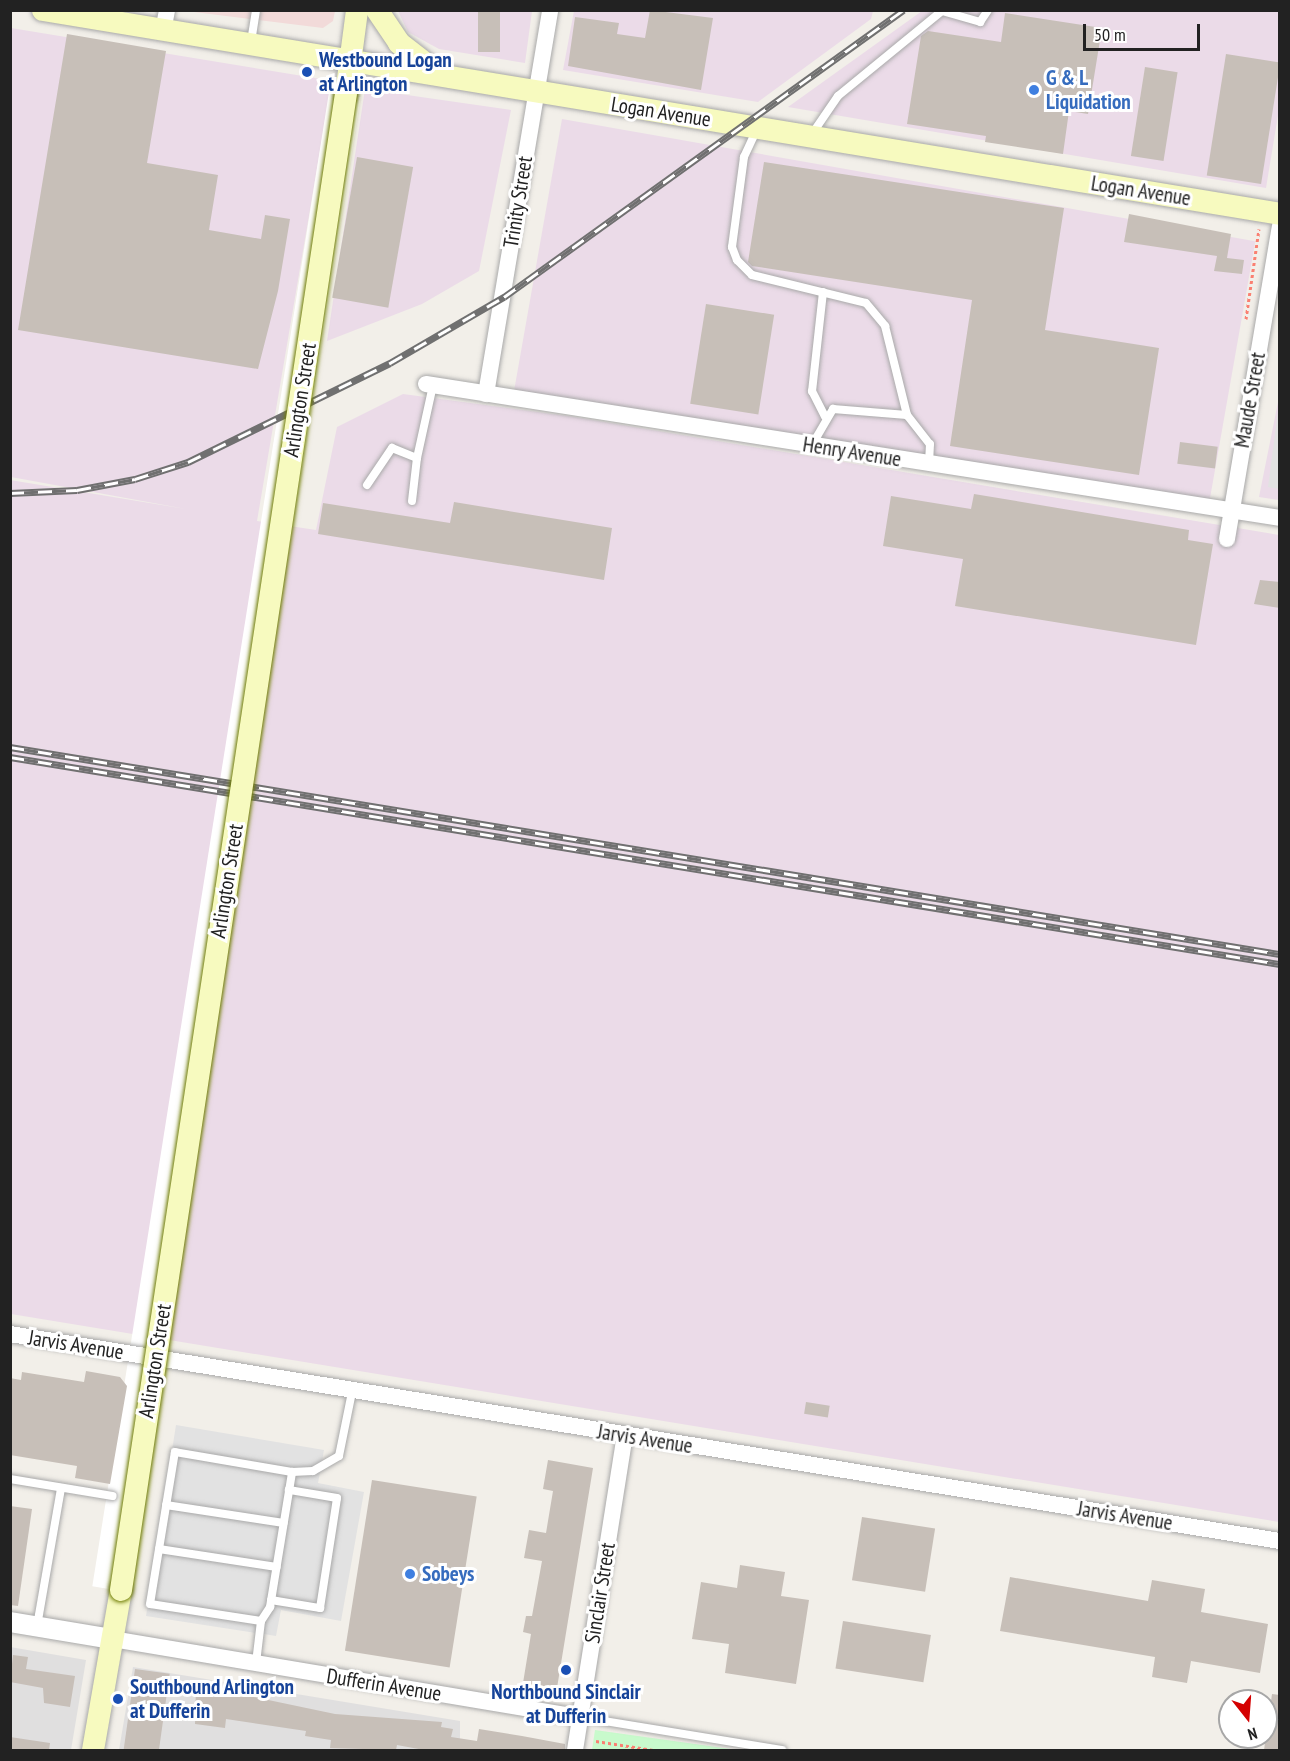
<!DOCTYPE html>
<html>
<head>
<meta charset="utf-8">
<style>
  body { margin:0 }
  #map { position:relative; width:1290px; height:1761px; overflow:hidden; background:#f2efe9; font-family:"PT Sans Narrow",sans-serif }
  div>[style] { position:absolute }
  [style*='--x'] { left:calc(var(--x)*1px); top:calc(var(--y)*1px); width:calc(var(--w)*1px); rotate:calc(var(--a)*1deg) }
  .residential>* { inset:0; background:#e0dfdf }
  .commercial>* { inset:0; background:#f2dad9 }
  .industrial>* { inset:0; background:#ebdbe8; transform-origin:0 0 }
  .park>* { inset:0; background:#c8facc }
  .parking>* { inset:0; background:#e2e2e2 }
  .pier>* { inset:0; background:#fff; transform-origin:0 0 }
  .building>* { inset:0; background:#c7bfb8; transform-origin:0 0 }
  .path>* { height:3px; margin-top:-1.5px; transform-origin:0; background:repeating-linear-gradient(90deg,#fa8072 0 3px,transparent 0 6px) }
  .roads { filter:drop-shadow(0 0 2px #a9a9a9) drop-shadow(0 0 2px #a9a9a9) }
  .service>* { height:8px; margin:-4px; padding:0 4px; transform-origin:4px; border-radius:4px; background:#fff }
  .minor>* { height:16px; margin:-8px; padding:0 8px; transform-origin:8px; border-radius:8px; background:#fff }
  .tertiary>* { height:20px; margin:-10px; padding:0 10px; transform-origin:10px; border-radius:10px; background:#fff }
  .secondary>* { height:22px; margin:-11px; padding:0 11px; transform-origin:11px; border-radius:11px; background:#f7fabf }
  .rail>* { height:7px; margin-top:-3.5px; transform-origin:0; background:repeating-linear-gradient(90deg,#fff 0 14px,#707070 0 28px); box-sizing:border-box; border-block:2px solid #707070 }
  .bridges { filter:drop-shadow(0 0 2px #707d05) drop-shadow(0 0 2px #707d05) }
  .secondary-bridge>* { height:22px; margin:-11px; padding:0 11px; transform-origin:11px; border-radius:11px; background:#f7fabf }
  .dots>* { width:16px; height:16px; translate:-50% -50%; box-sizing:border-box; border:3px solid #fff; border-radius:50% }
  span { translate:-50% -50%; white-space:nowrap; text-align:center; line-height:1.15; -webkit-text-stroke:6px #fff; paint-order:stroke }
  .transit-label { font-size:21px; color:#164399; font-weight:700 }
  .left { translate:0 -50%; text-align:left }
  .shop-label { font-size:21px; color:#366cbe; font-weight:700 }
  .street-label { font-size:21px; color:#222 }
  .frame { position:absolute; inset:0; border:12px solid #222; pointer-events:none }
  .north { position:absolute; left:1218px; top:1689px; width:60px; height:60px; box-sizing:border-box; background:#fff; border:2px solid #a7a7a7; border-radius:50%; rotate:163deg; font-size:16px; font-weight:700; line-height:24px; text-align:center; color:#222 }
  .north::after { content:''; display:block; margin:auto; width:21px; height:27px; background:#d40000; clip-path:polygon(50% 0,100% 100%,50% 72%,0 100%) }
  .scale { position:absolute; left:1083px; top:24px; width:117px; height:27px; box-sizing:border-box; border:3px solid #222; border-top:0; padding-left:8px; font-size:18px; line-height:21px; white-space:nowrap; color:#222; -webkit-text-stroke:4px #fff; paint-order:stroke }
</style>
</head>
<body>
<div id="map">
  <div class="residential">
    <i style="clip-path:polygon(10px 1647px,86px 1660px,71px 1750px,11px 1750px)"></i>
    <i style="clip-path:polygon(133px 1667px,460px 1721px,460px 1750px,119px 1750px)"></i>
  </div>
  <div class="commercial">
    <i style="clip-path:polygon(186px 11px,335px 11px,333px 21px,323px 28px)"></i>
  </div>
  <div class="industrial">
    <i style="clip-path:polygon(398px 11px,532px 11px,525px 63px,439px 49px,408px 32px)"></i>
    <i style="clip-path:polygon(574px 11px,873px 11px,871px 19px,758px 102px,563px 70px)"></i>
    <i style="clip-path:polygon(922px 11px,1279px 11px,1279px 109px,1266px 188px,788px 107px)"></i>
    <i style="clip-path:polygon(11px 28px,327px 80px,331px 86px,257px 521px,316px 530px,337px 427px,403px 394px,575px 417px,1279px 535px,1279px 1522px,11px 1314px,10px 480px,186px 509px,11px 477px)"></i>
    <i style="clip-path:polygon(365px 89px,511px 110px,479px 271px,422px 304px,327px 341px)"></i>
    <i style="left:562px;top:119px;width:704px;height:275px;rotate:10deg"></i>
    <i style="clip-path:polygon(1279px 397px,1279px 500px,1259px 497px)"></i>
  </div>
  <div class="park">
    <i style="clip-path:polygon(595px 1730px,738px 1750px,592px 1750px)"></i>
  </div>
  <div class="parking">
    <i style="clip-path:polygon(1279px 403px,1280px 489px,1279px 489px,1268px 487px)"></i>
    <i style="clip-path:polygon(176px 1425px,324px 1450px,318px 1483px,364px 1492px,341px 1621px,281px 1610px,276px 1636px,146px 1616px)"></i>
  </div>
  <div class="pier">
    <i style="left:329px;top:92px;width:32px;height:1513px;rotate:9deg"></i>
  </div>
  <div class="building">
    <i style="left:478px;top:10px;width:22px;height:42px"></i>
    <i style="clip-path:polygon(650px 10px,713px 18px,701px 90px,568px 66px,575px 17px,619px 23px,617px 34px,645px 38px)"></i>
    <i style="clip-path:polygon(1005px 13px,1102px 28px,1088px 114px,1069px 111px,1063px 154px,985px 142px,986px 136px,907px 124px,921px 36px,928px 31px,1001px 42px)"></i>
    <i style="clip-path:polygon(67px 34px,166px 51px,147px 163px,218px 175px,209px 230px,261px 239px,265px 215px,290px 219px,278px 291px,258px 369px,18px 330px)"></i>
    <i style="left:1226px;top:54px;width:55px;height:123px;rotate:9deg"></i>
    <i style="left:1145px;top:67px;width:33px;height:90px;rotate:9deg"></i>
    <i style="left:357px;top:157px;width:57px;height:143px;rotate:10deg"></i>
    <i style="clip-path:polygon(764px 162px,1064px 208px,1045px 330px,1159px 348px,1139px 475px,950px 446px,972px 300px,752px 266px,748px 262px)"></i>
    <i style="clip-path:polygon(1129px 214px,1231px 234px,1227px 258px,1244px 260px,1242px 274px,1214px 271px,1217px 256px,1124px 242px)"></i>
    <i style="left:706px;top:304px;width:69px;height:101px;rotate:9deg"></i>
    <i style="left:1180px;top:442px;width:38px;height:22px;rotate:7deg"></i>
    <i style="clip-path:polygon(974px 494px,1189px 530px,1188px 540px,1213px 544px,1196px 645px,955px 606px,963px 559px,883px 546px,891px 496px,971px 509px)"></i>
    <i style="clip-path:polygon(454px 502px,612px 528px,604px 580px,318px 534px,323px 503px,450px 523px)"></i>
    <i style="clip-path:polygon(1260px 580px,1280px 582px,1280px 608px,1254px 604px)"></i>
    <i style="clip-path:polygon(86px 1371px,120px 1377px,127px 1386px,110px 1484px,75px 1478px,77px 1466px,10px 1455px,10px 1378px,21px 1380px,22px 1372px,84px 1382px)"></i>
    <i style="left:806px;top:1402px;width:24px;height:12px;rotate:9deg"></i>
    <i style="clip-path:polygon(548px 1460px,593px 1468px,557px 1688px,523px 1683px,531px 1634px,523px 1632px,526px 1616px,532px 1616px,542px 1561px,524px 1558px,529px 1530px,546px 1533px,553px 1491px,543px 1489px)"></i>
    <i style="left:372px;top:1480px;width:106px;height:173px;rotate:9deg"></i>
    <i style="clip-path:polygon(10px 1506px,32px 1509px,18px 1606px,10px 1605px)"></i>
    <i style="left:862px;top:1517px;width:74px;height:64px;rotate:9deg"></i>
    <i style="clip-path:polygon(740px 1565px,785px 1572px,781px 1596px,809px 1600px,796px 1684px,725px 1673px,729px 1644px,692px 1639px,701px 1582px,737px 1588px)"></i>
    <i style="clip-path:polygon(1010px 1577px,1148px 1601px,1152px 1580px,1205px 1589px,1201px 1612px,1268px 1624px,1260px 1673px,1191px 1661px,1187px 1683px,1152px 1677px,1155px 1657px,1000px 1631px)"></i>
    <i style="left:843px;top:1621px;width:89px;height:48px;rotate:9deg"></i>
    <i style="clip-path:polygon(13px 1655px,28px 1657px,26px 1669px,75px 1676px,70px 1707px,44px 1703px,43px 1688px,10px 1682px)"></i>
    <i style="left:135px;top:1669px;width:35px;height:82px;rotate:8deg"></i>
    <i style="clip-path:polygon(196px 1685px,335px 1714px,442px 1722px,441px 1727px,453px 1729px,451px 1737px,477px 1741px,479px 1729px,522px 1736px,565px 1744px,565px 1750px,424px 1750px,397px 1745px,396px 1750px,330px 1748px,331px 1740px,305px 1736px,306px 1731px,226px 1719px,225px 1728px,195px 1724px)"></i>
    <i style="clip-path:polygon(1272px 1694px,1280px 1695px,1280px 1750px,1264px 1750px)"></i>
    <i style="clip-path:polygon(10px 1737px,50px 1743px,49px 1750px,10px 1750px)"></i>
  </div>
  <div class="path">
    <i style="--x:1246;--y:319;--w:91;--a:-81.8"></i>
    <i style="--x:596;--y:1741;--w:58;--a:9"></i>
  </div>
  <div class="roads">
    <div class="service">
      <i style="--x:251;--y:42;--w:32;--a:-81"></i>
      <i style="--x:757;--y:129;--w:31;--a:115"></i>
      <i style="--x:744;--y:157;--w:91;--a:97.6"></i>
      <i style="--x:732;--y:247;--w:14;--a:69"></i>
      <i style="--x:737;--y:260;--w:21;--a:45"></i>
      <i style="--x:752;--y:275;--w:117;--a:13.8"></i>
      <i style="--x:866;--y:303;--w:30;--a:50"></i>
      <i style="--x:885;--y:326;--w:92;--a:76.1"></i>
      <i style="--x:907;--y:415;--w:37;--a:52"></i>
      <i style="--x:930;--y:444;--w:19;--a:93"></i>
      <i style="--x:812;--y:134;--w:46;--a:-55.6"></i>
      <i style="--x:838;--y:96;--w:134;--a:-39.3"></i>
      <i style="--x:942;--y:11;--w:40;--a:16"></i>
      <i style="--x:980;--y:22;--w:14;--a:-56"></i>
      <i style="--x:823;--y:292;--w:100;--a:96.3"></i>
      <i style="--x:812;--y:391;--w:29;--a:63"></i>
      <i style="--x:812;--y:445;--w:42;--a:-59.7"></i>
      <i style="--x:833;--y:409;--w:74;--a:4.6"></i>
      <i style="--x:367;--y:485;--w:45;--a:-56"></i>
      <i style="--x:392;--y:448;--w:27;--a:22"></i>
      <i style="--x:417;--y:458;--w:75;--a:-77.6"></i>
      <i style="--x:412;--y:501;--w:43;--a:-83.4"></i>
      <i style="--x:10;--y:1479;--w:104;--a:9.4"></i>
      <i style="--x:166;--y:1505;--w:119;--a:8.7"></i>
      <i style="--x:159;--y:1549;--w:119;--a:8.7"></i>
      <i style="--x:271;--y:1600;--w:50;--a:9.3"></i>
      <i style="--x:320;--y:1608;--w:111;--a:-81.2"></i>
      <i style="--x:337;--y:1498;--w:49;--a:-170.5"></i>
      <i style="--x:261;--y:1621;--w:112;--a:-171.3"></i>
      <i style="--x:150;--y:1604;--w:154;--a:-80.7"></i>
      <i style="--x:175;--y:1452;--w:119;--a:9.7"></i>
      <i style="--x:37;--y:1626;--w:140;--a:-80.1"></i>
      <i style="--x:256;--y:1663;--w:42;--a:-83.2"></i>
      <i style="--x:261;--y:1621;--w:17;--a:-57"></i>
      <i style="--x:270;--y:1607;--w:137;--a:-80.7"></i>
      <i style="--x:292;--y:1472;--w:21;--a:-3"></i>
      <i style="--x:313;--y:1471;--w:30;--a:-30"></i>
      <i style="--x:339;--y:1456;--w:65;--a:-78.5"></i>
      <i style="--x:580;--y:1717;--w:205;--a:9.3"></i>
    </div>
    <div class="minor">
      <i style="--x:163;--y:31;--w:21;--a:-79"></i>
      <i style="--x:426;--y:384;--w:864;--a:8.92"></i>
      <i style="--x:486;--y:394;--w:389;--a:-80.5"></i>
      <i style="--x:1227;--y:539;--w:317;--a:-80.4"></i>
      <i style="--x:10;--y:1334;--w:1287;--a:9.26"></i>
      <i style="--x:112;--y:1639;--w:474;--a:9.5"></i>
      <i style="--x:575;--y:1750;--w:318;--a:-81"></i>
    </div>
    <div class="tertiary">
      <i style="--x:10;--y:1622;--w:103;--a:9.5"></i>
    </div>
    <div class="secondary">
      <i style="--x:43;--y:10;--w:1254;--a:9.36"></i>
      <i style="--x:377;--y:10;--w:40;--a:56"></i>
      <i style="--x:399;--y:43;--w:51;--a:37.8"></i>
      <i style="--x:346;--y:94;--w:85;--a:-82.5"></i>
      <i style="--x:93;--y:1750;--w:162;--a:-80.1"></i>
    </div>
  </div>
  <div class="rail">
    <i style="--x:10;--y:493;--w:67;--a:-2.6"></i>
    <i style="--x:77;--y:490;--w:59;--a:-10.7"></i>
    <i style="--x:135;--y:479;--w:56;--a:-17.8"></i>
    <i style="--x:188;--y:462;--w:225;--a:-26.1"></i>
    <i style="--x:390;--y:363;--w:132;--a:-30.1"></i>
    <i style="--x:504;--y:297;--w:492;--a:-35.7"></i>
    <i style="--x:10;--y:747;--w:1287;--a:9.26"></i>
    <i style="--x:10;--y:757;--w:1287;--a:9.26"></i>
  </div>
  <div class="bridges">
    <div class="secondary-bridge">
      <i style="--x:121;--y:1590;--w:1513;--a:-81.45"></i>
    </div>
  </div>
  <div class="dots">
    <i style="left:307px;top:72px;background:#1a4fb4"></i>
    <i style="left:1034px;top:90px;background:#3f7fe0"></i>
    <i style="left:410px;top:1574px;background:#3f7fe0"></i>
    <i style="left:566px;top:1670px;background:#1a4fb4"></i>
    <i style="left:118px;top:1699px;background:#1a4fb4"></i>
  </div>
  <div class="transit-label">
    <span class="left" style="left:319px;top:72px">Westbound Logan<br>at Arlington</span>
    <span class="left" style="left:130px;top:1699px">Southbound Arlington<br>at Dufferin</span>
    <span style="left:566px;top:1704px">Northbound Sinclair<br>at Dufferin</span>
  </div>
  <div class="shop-label">
    <span class="left" style="left:1046px;top:90px">G &amp; L<br>Liquidation</span>
    <span class="left" style="left:422px;top:1574px">Sobeys</span>
  </div>
  <div class="street-label">
    <span style="left:661px;top:112px;rotate:9deg">Logan Avenue</span>
    <span style="left:1141px;top:191px;rotate:9deg">Logan Avenue</span>
    <span style="left:518px;top:202px;rotate:-81deg">Trinity Street</span>
    <span style="left:300px;top:400px;rotate:-81deg">Arlington Street</span>
    <span style="left:1250px;top:400px;rotate:-80deg">Maude Street</span>
    <span style="left:852px;top:452px;rotate:9deg">Henry Avenue</span>
    <span style="left:227px;top:881px;rotate:-81deg">Arlington Street</span>
    <span style="left:76px;top:1345px;rotate:9deg">Jarvis Avenue</span>
    <span style="left:155px;top:1361px;rotate:-81deg">Arlington Street</span>
    <span style="left:645px;top:1439px;rotate:9deg">Jarvis Avenue</span>
    <span style="left:1125px;top:1516px;rotate:9deg">Jarvis Avenue</span>
    <span style="left:600px;top:1593px;rotate:-81deg">Sinclair Street</span>
    <span style="left:384px;top:1685px;rotate:9deg">Dufferin Avenue</span>
  </div>
  <div class="frame"></div>
  <div class="north">N</div>
  <div class="scale">50 m</div>
</div>
</body>
</html>
